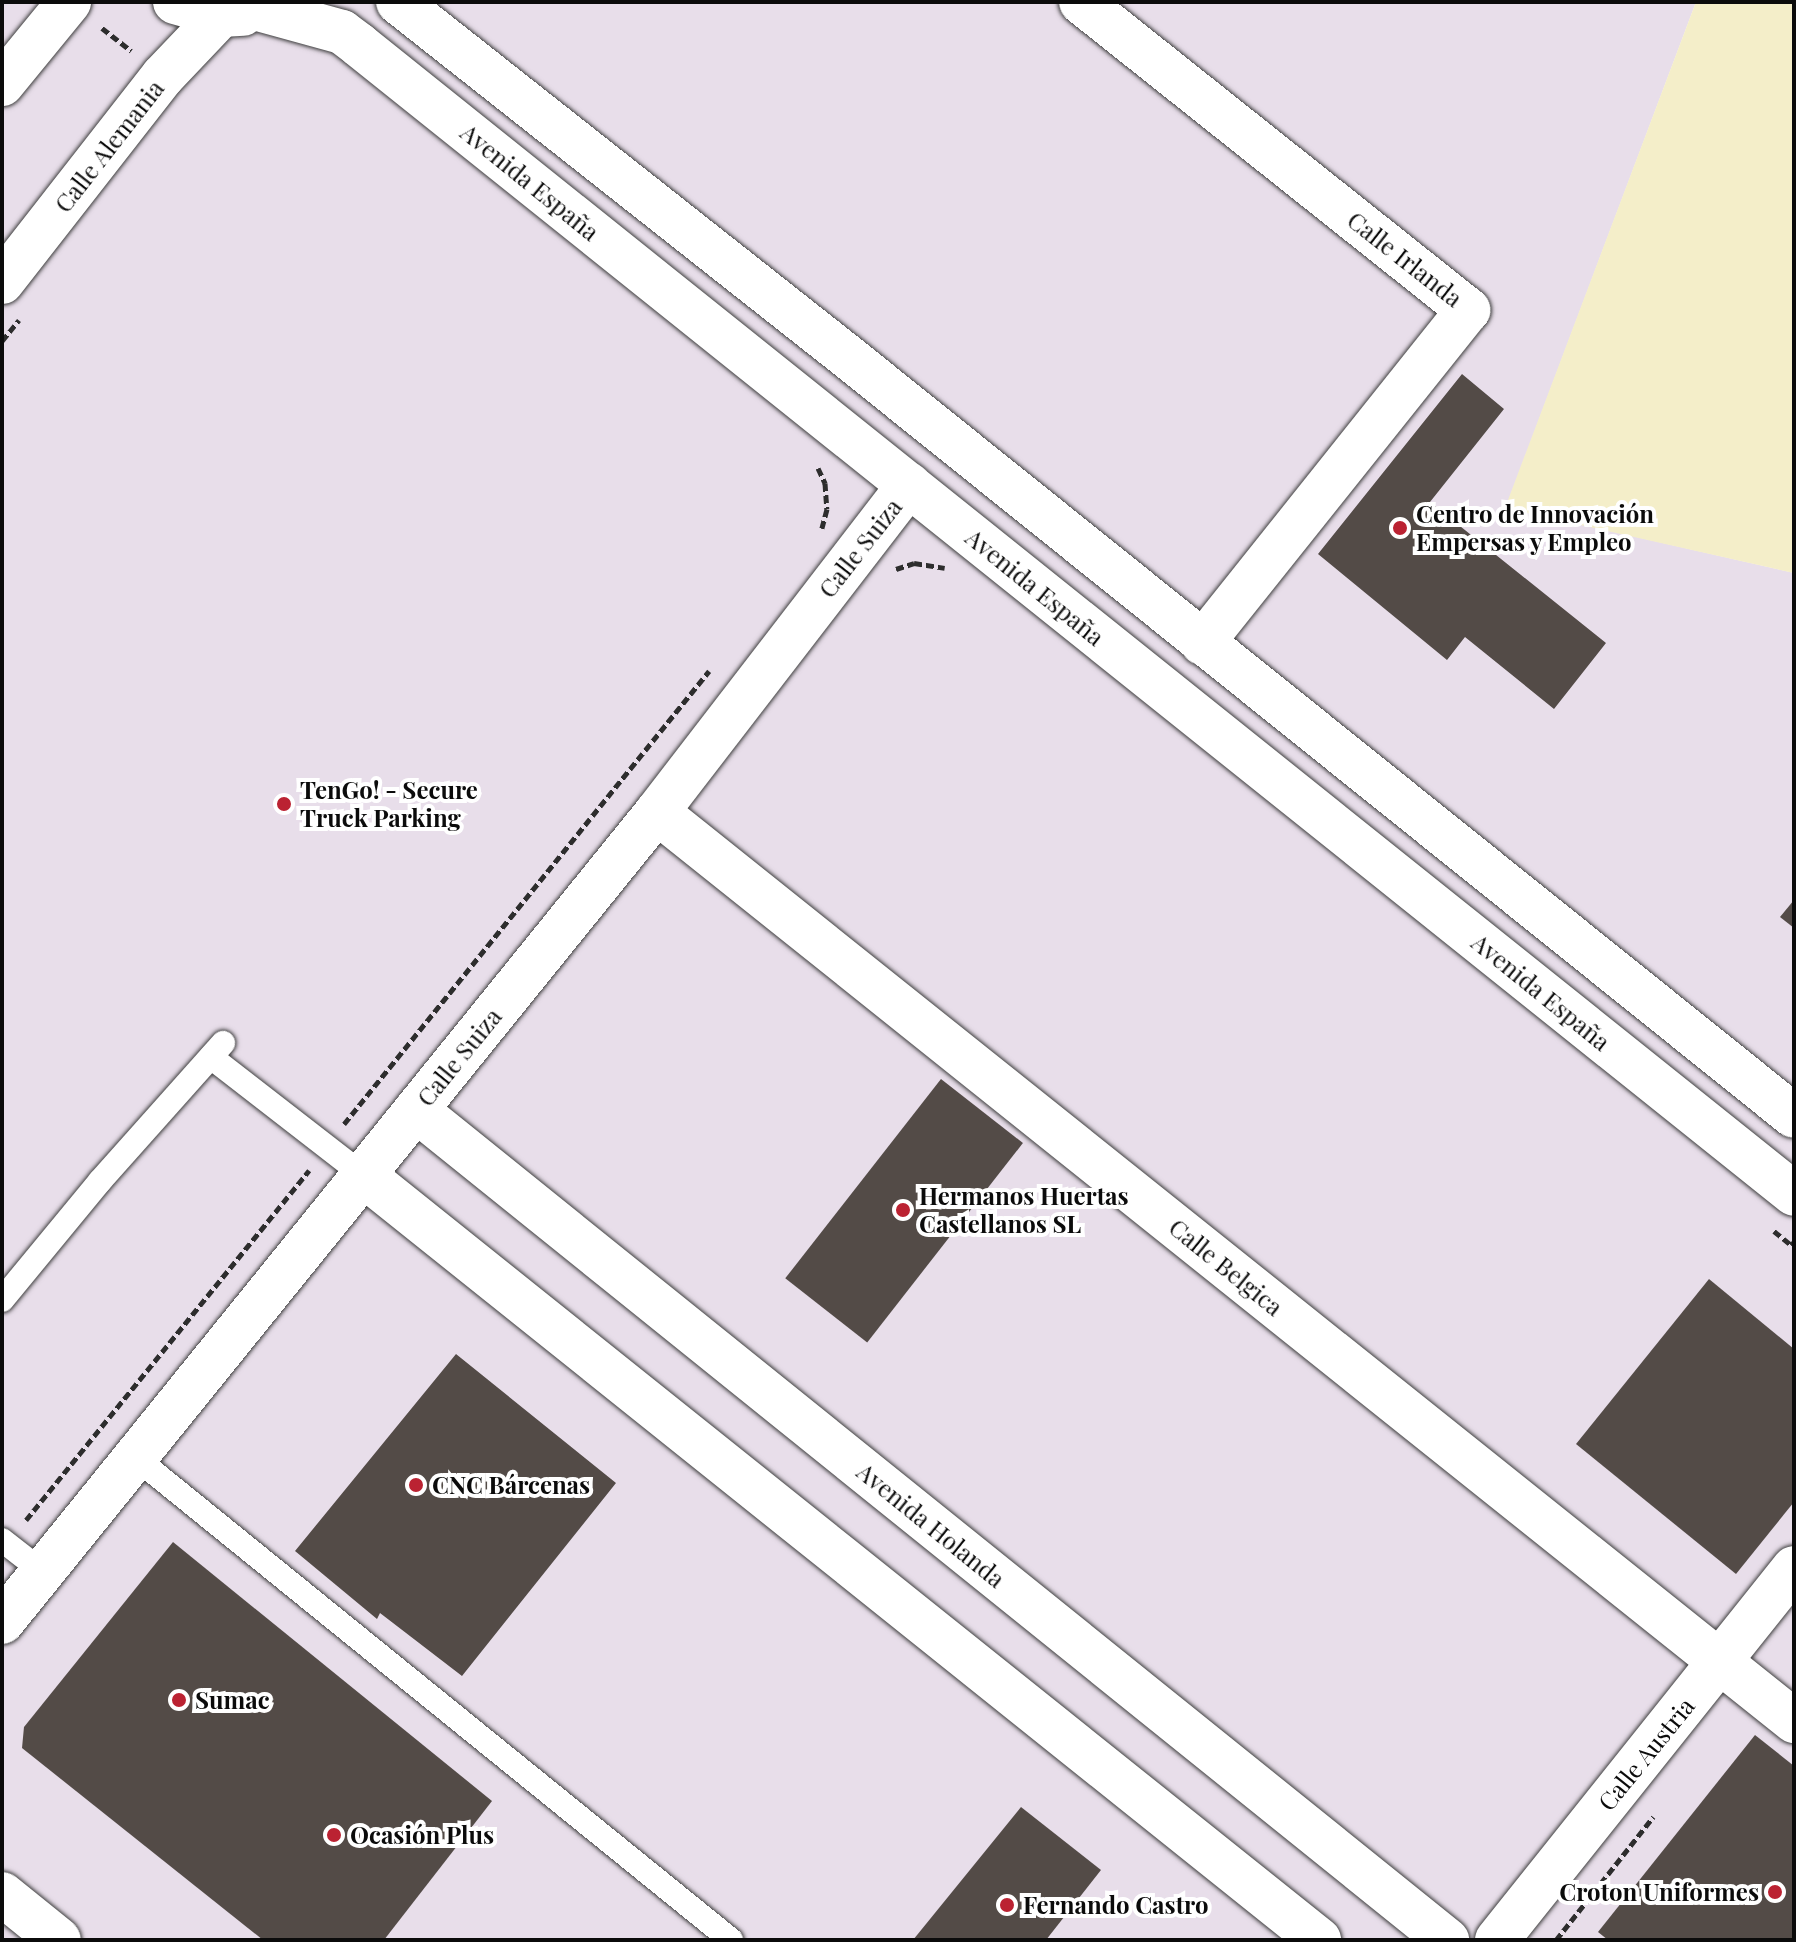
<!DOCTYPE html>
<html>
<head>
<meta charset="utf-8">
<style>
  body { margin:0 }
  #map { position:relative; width:1796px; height:1942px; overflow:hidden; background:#fff9e8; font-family:"Playfair Display",serif }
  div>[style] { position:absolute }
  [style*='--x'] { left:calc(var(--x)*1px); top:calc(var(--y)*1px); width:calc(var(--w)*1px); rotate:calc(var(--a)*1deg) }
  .industrial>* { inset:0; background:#e8deea }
  .farmland>* { inset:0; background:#f4eec9 }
  .building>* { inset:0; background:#534b47; transform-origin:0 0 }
  .path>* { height:5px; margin-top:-2.5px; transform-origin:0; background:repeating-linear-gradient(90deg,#2d2d2d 0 8px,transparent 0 12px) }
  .roads { filter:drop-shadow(0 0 2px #3e3e3e) drop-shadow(0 0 2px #3e3e3e) }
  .service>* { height:24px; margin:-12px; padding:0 12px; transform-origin:12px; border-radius:12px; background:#fff }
  .minor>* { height:44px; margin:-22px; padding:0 22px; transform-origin:22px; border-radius:22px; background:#fff }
  .dots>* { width:22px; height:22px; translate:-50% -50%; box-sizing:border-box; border:4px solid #fff; border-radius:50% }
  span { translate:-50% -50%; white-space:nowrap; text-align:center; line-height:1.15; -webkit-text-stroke:8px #fff; paint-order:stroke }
  .street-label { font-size:24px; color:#0b0b0b }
  .poi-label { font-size:24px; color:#0b0b0b; font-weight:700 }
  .left { translate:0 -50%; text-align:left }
  .right { translate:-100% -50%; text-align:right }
  .frame { position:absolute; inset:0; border:4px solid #0b0b0b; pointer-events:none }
</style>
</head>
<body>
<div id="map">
  <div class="industrial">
    <i style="clip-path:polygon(2px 2px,1696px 2px,1506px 507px,1794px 573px,1794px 1940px,2px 1940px)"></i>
  </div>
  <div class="farmland">
    <i style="clip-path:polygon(1696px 2px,1794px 2px,1794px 573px,1505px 508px)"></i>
  </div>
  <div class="building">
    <i style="clip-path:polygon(1462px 374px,1504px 409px,1430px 502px,1606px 643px,1554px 709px,1465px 637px,1447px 660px,1318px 554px)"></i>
    <i style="clip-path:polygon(1794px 900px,1794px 928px,1780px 917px)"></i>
    <i style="left:941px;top:1079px;width:104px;height:253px;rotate:38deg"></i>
    <i style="clip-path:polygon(1709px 1279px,1794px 1349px,1794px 1502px,1736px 1574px,1576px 1444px)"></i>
    <i style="clip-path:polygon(456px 1354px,616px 1483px,462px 1676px,380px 1613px,377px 1619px,295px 1551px)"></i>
    <i style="clip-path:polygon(173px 1542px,492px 1801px,384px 1940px,263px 1940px,22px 1748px,24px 1727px)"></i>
    <i style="clip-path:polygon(1755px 1735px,1794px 1766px,1794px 1940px,1608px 1940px,1598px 1932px)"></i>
    <i style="clip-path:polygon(1021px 1807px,1101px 1870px,1046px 1940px,913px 1940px)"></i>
  </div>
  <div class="path">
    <i style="--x:102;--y:28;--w:37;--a:38"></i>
    <i style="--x:2;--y:341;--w:27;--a:-51"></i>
    <i style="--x:818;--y:468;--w:17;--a:65"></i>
    <i style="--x:825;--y:483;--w:26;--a:86"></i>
    <i style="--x:827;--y:509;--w:20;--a:105"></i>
    <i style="--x:896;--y:569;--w:19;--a:-18"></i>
    <i style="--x:914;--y:563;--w:31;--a:9"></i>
    <i style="--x:344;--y:1124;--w:582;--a:-51.14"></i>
    <i style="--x:1774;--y:1231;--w:22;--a:39"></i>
    <i style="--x:1791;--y:1245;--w:4;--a:-45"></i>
    <i style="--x:26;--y:1520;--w:450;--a:-51"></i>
    <i style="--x:1556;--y:1940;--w:157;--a:-51.7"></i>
  </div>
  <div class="roads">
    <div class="service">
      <i style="--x:211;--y:1057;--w:191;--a:37.8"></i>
      <i style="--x:2;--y:1300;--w:154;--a:-50.5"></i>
      <i style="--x:100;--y:1181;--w:185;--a:-48.3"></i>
      <i style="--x:136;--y:1458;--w:766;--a:39.01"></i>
      <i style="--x:2;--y:1540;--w:52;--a:38"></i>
    </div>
    <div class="minor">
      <i style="--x:175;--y:2;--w:48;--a:15.8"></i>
      <i style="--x:221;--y:15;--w:22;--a:-3"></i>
      <i style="--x:398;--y:2;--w:580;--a:38.27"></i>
      <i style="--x:853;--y:361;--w:1206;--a:38.74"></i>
      <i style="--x:1081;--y:2;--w:495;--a:38.5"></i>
      <i style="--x:1468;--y:310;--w:426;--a:128.6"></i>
      <i style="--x:262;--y:10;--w:83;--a:15.4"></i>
      <i style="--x:342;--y:32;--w:21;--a:37"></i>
      <i style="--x:359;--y:45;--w:1838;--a:38.68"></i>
      <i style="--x:2;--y:84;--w:106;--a:-50.7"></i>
      <i style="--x:2;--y:282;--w:261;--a:-52"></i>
      <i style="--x:163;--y:76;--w:84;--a:-46.4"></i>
      <i style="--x:657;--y:812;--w:1456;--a:38.64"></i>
      <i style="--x:416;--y:1110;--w:1324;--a:38.84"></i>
      <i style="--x:362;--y:1174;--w:1226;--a:38.67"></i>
      <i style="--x:2;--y:1622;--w:1042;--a:-51.04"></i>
      <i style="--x:657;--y:812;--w:413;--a:-52.4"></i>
      <i style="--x:2;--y:1894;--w:73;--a:38.9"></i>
      <i style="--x:1497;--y:1940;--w:476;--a:-51.4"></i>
    </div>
  </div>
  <div class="dots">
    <i style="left:1400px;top:528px;background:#bb2232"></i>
    <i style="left:284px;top:804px;background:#bb2232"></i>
    <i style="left:903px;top:1210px;background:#bb2232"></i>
    <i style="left:416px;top:1485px;background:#bb2232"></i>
    <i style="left:179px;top:1700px;background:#bb2232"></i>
    <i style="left:334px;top:1835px;background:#bb2232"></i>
    <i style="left:1775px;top:1892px;background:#bb2232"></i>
    <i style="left:1007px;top:1905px;background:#bb2232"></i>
  </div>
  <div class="street-label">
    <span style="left:109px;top:146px;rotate:-52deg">Calle Alemania</span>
    <span style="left:530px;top:182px;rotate:39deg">Avenida España</span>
    <span style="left:1405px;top:259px;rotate:38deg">Calle Irlanda</span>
    <span style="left:860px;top:548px;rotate:-52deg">Calle Suiza</span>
    <span style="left:1035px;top:587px;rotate:39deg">Avenida España</span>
    <span style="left:1541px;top:992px;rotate:39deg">Avenida España</span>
    <span style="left:459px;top:1057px;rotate:-51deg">Calle Suiza</span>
    <span style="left:1226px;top:1267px;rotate:39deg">Calle Belgica</span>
    <span style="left:931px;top:1525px;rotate:39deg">Avenida Holanda</span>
    <span style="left:1646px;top:1754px;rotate:-51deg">Calle Austria</span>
  </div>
  <div class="poi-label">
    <span class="left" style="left:1416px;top:528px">Centro de Innovación<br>Empersas y Empleo</span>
    <span class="left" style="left:300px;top:804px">TenGo! - Secure<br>Truck Parking</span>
    <span class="left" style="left:919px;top:1210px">Hermanos Huertas<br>Castellanos SL</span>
    <span class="left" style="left:432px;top:1485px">CNC Bárcenas</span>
    <span class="left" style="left:195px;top:1700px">Sumac</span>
    <span class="left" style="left:350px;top:1835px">Ocasión Plus</span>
    <span class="right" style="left:1759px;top:1892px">Croton Uniformes</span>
    <span class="left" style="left:1023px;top:1905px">Fernando Castro</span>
  </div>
  <div class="frame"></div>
</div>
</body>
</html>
